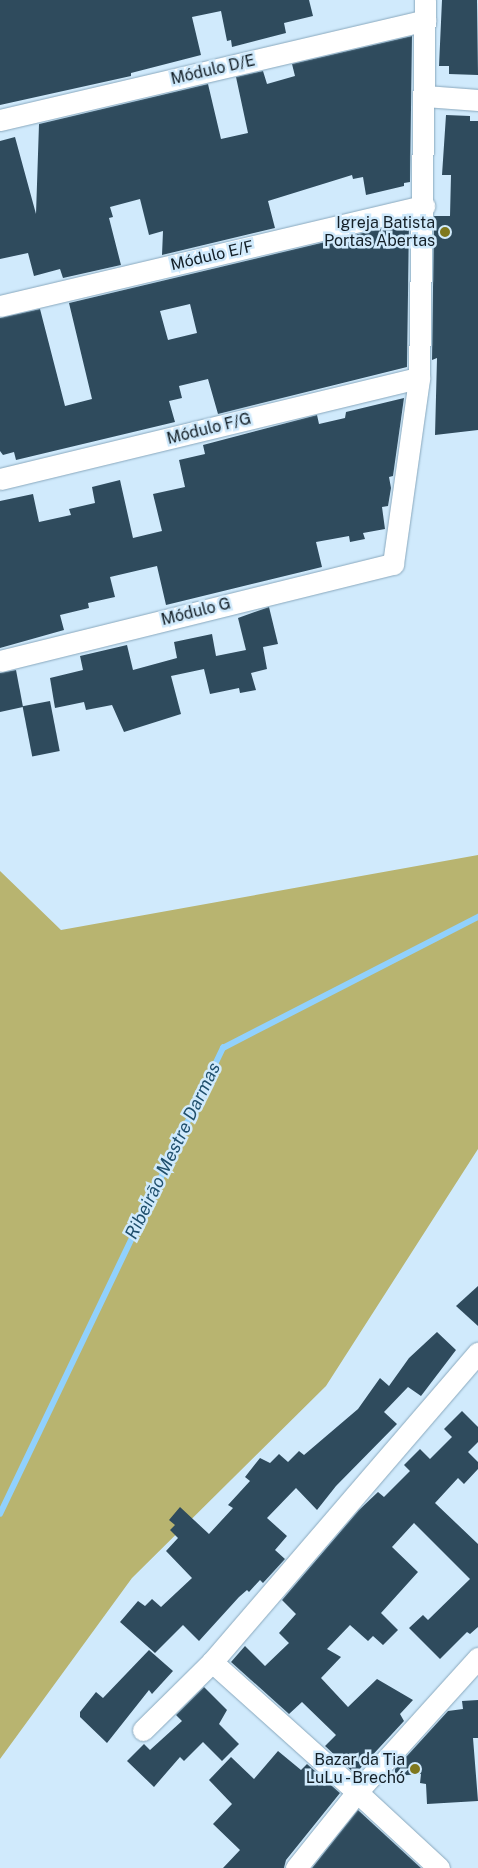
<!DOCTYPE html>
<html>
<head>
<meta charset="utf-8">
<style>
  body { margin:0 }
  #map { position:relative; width:478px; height:1868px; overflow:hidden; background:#d0eafc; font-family:"Public Sans",sans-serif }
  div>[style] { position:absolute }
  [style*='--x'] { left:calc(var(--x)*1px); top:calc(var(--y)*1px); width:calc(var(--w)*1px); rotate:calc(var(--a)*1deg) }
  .forest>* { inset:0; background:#b8b470 }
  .stream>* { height:5.5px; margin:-2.75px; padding:0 2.75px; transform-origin:2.75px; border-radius:2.75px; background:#91d1fd }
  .building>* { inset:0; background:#2f4b5d; transform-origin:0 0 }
  .roads { filter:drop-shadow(0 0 1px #89a8bd) drop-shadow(0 0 1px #89a8bd) }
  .minor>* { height:21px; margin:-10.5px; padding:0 10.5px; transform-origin:10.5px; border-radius:10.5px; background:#fff }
  .dots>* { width:14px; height:14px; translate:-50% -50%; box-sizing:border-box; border:2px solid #d0eafc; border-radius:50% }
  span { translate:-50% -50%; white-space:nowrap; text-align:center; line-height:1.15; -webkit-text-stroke:5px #d0eafc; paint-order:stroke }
  .street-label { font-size:16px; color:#131f27 }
  .poi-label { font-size:16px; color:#131f27 }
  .right { translate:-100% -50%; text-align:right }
  .water-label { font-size:18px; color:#20506d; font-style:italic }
</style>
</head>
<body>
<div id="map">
  <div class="forest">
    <i style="clip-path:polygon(478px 855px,478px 1149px,326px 1386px,132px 1578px,0 1759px,0 871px,61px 930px)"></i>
  </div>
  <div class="stream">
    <i style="--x:0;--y:1514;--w:517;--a:-64.43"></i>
    <i style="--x:223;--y:1048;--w:287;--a:-27.2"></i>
  </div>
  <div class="building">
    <i style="clip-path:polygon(0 0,309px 0,313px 16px,284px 23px,286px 33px,232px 47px,231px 40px,227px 41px,221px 11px,192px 17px,201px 55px,131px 73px,131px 76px,0 105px)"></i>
    <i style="clip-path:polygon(442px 0,477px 0,478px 75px,449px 74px,449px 66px,439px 66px)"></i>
    <i style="clip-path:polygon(412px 36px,410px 182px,404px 183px,404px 186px,366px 195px,363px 177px,353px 179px,352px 175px,268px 201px,275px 228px,162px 255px,163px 231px,149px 235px,140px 199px,110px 207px,113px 217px,109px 218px,121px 265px,63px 278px,60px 269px,34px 276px,28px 253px,0 259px,0 141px,15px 137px,36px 214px,39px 124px,208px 84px,221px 139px,248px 133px,236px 77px,263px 71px,267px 84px,295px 76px,292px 64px)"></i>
    <i style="clip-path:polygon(446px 115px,470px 116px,470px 121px,478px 121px,478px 430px,435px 435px,437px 358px,432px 360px,434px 216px,450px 216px,451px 175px,442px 175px)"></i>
    <i style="clip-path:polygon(evenodd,409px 222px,407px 367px,218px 414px,208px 379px,179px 386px,182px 398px,169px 401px,175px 422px,16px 460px,14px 452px,3px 455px,0 451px,0 318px,40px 309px,65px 406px,92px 399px,69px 303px,409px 222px,190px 304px,197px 333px,168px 340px,160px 311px,190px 304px)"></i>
    <i style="clip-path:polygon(404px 398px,393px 476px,389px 477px,391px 488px,388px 506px,382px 507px,385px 529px,363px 533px,365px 539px,350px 542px,349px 536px,316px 542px,322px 567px,166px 605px,157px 566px,110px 577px,115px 597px,88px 603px,89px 608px,60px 615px,64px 630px,0 648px,0 501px,33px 494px,39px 522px,71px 515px,69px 509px,95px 503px,92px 487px,120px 480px,133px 538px,162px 531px,153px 494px,185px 487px,179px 460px,205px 454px,203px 445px,317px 415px,319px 424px,345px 418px,346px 412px)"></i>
    <i style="clip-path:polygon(269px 607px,278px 644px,263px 647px,267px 669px,251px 673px,256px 690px,240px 693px,239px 688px,210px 694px,204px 669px,171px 676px,181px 714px,124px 732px,112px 705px,86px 710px,84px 702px,55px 708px,50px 678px,83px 670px,80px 656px,127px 645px,133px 670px,177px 658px,174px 642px,212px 634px,216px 656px,246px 650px,238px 618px)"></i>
    <i style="clip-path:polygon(16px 670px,23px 707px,0 712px,0 673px)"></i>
    <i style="left:50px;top:701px;width:51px;height:28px;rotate:79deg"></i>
    <i style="clip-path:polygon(478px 1286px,478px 1326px,456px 1306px)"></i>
    <i style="clip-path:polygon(437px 1332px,456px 1350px,421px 1396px,408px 1387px,384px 1412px,397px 1424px,336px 1486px,317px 1510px,296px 1488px,267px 1518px,287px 1536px,275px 1550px,285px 1559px,263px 1583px,260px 1580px,249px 1592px,247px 1590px,239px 1597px,199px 1641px,183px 1625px,155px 1653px,120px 1622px,138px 1601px,145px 1606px,152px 1599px,161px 1607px,192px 1578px,166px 1551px,178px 1538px,170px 1530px,175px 1525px,169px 1520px,180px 1507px,209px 1534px,233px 1508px,228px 1505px,250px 1481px,245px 1477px,260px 1458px,270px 1463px,279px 1454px,288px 1462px,299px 1451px,304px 1455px,358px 1409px,380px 1378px,389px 1386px,409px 1358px)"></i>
    <i style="clip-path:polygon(462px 1411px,478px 1427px,478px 1442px,468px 1452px,478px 1462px,478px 1469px,464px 1484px,458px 1478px,435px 1503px,478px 1544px,478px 1627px,470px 1634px,467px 1632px,440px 1659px,409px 1628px,423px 1615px,428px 1620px,470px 1579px,414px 1523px,392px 1547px,418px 1572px,381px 1613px,398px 1630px,383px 1645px,373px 1636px,368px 1641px,350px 1625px,327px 1649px,341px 1657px,321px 1678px,348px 1707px,377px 1679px,413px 1700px,400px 1714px,404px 1721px,355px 1774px,325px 1746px,336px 1735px,302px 1702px,289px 1714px,231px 1662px,245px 1646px,265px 1666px,289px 1643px,279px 1633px,296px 1614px,282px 1600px,359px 1510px,378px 1492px,384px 1497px,410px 1471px,404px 1465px,420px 1449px,430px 1459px,452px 1437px,444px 1429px)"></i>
    <i style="clip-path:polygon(149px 1650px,173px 1671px,152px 1694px,149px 1690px,107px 1743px,80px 1717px,80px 1712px,96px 1692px,103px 1698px)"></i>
    <i style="clip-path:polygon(204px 1687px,227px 1710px,219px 1724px,239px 1744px,222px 1761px,203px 1742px,184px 1761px,180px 1757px,154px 1787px,127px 1761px,144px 1744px,150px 1750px,182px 1721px,176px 1715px)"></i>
    <i style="clip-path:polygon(478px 1700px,478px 1738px,473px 1738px,478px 1801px,427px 1804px,426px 1784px,420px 1783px,421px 1774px,395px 1776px,395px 1769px,448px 1711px,463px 1709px,462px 1701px)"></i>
    <i style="clip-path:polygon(278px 1751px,301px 1770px,307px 1764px,340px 1793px,286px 1860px,284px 1868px,223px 1868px,240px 1850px,213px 1824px,232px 1804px,209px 1780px,231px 1757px,254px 1779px)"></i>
    <i style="clip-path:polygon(358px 1810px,421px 1868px,312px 1868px)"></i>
  </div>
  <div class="roads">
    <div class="minor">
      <i style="--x:425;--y:96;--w:53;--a:4.3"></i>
      <i style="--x:0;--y:120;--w:437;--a:-13.2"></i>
      <i style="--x:0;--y:306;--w:436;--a:-13.3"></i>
      <i style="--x:0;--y:479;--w:431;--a:-13.6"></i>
      <i style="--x:0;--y:661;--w:405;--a:-13.9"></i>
      <i style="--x:393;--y:564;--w:188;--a:-82"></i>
      <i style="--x:419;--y:378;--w:378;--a:-89.1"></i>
      <i style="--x:143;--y:1730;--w:97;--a:-44.6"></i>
      <i style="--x:296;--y:1868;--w:97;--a:-51.2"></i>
      <i style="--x:357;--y:1792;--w:195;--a:-138.1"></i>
      <i style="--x:212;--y:1662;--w:408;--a:-49.3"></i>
      <i style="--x:439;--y:1868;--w:112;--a:-137.2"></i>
      <i style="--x:357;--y:1792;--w:181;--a:-47.9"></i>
    </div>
  </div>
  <div class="dots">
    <i style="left:445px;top:232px;background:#7f781e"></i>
    <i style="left:415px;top:1769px;background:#7f781e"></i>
  </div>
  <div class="street-label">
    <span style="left:213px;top:70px;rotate:-13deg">Módulo D/E</span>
    <span style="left:212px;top:256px;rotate:-13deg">Módulo E/F</span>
    <span style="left:209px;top:429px;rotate:-14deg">Módulo F/G</span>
    <span style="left:196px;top:612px;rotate:-14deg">Módulo G</span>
  </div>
  <div class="poi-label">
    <span class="right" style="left:435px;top:232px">Igreja Batista<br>Portas Abertas</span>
    <span class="right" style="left:405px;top:1769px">Bazar da Tia<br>LuLu - Brechó</span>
  </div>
  <div class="water-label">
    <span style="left:173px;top:1151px;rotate:-64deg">Ribeirão Mestre Darmas</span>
  </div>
</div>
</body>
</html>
